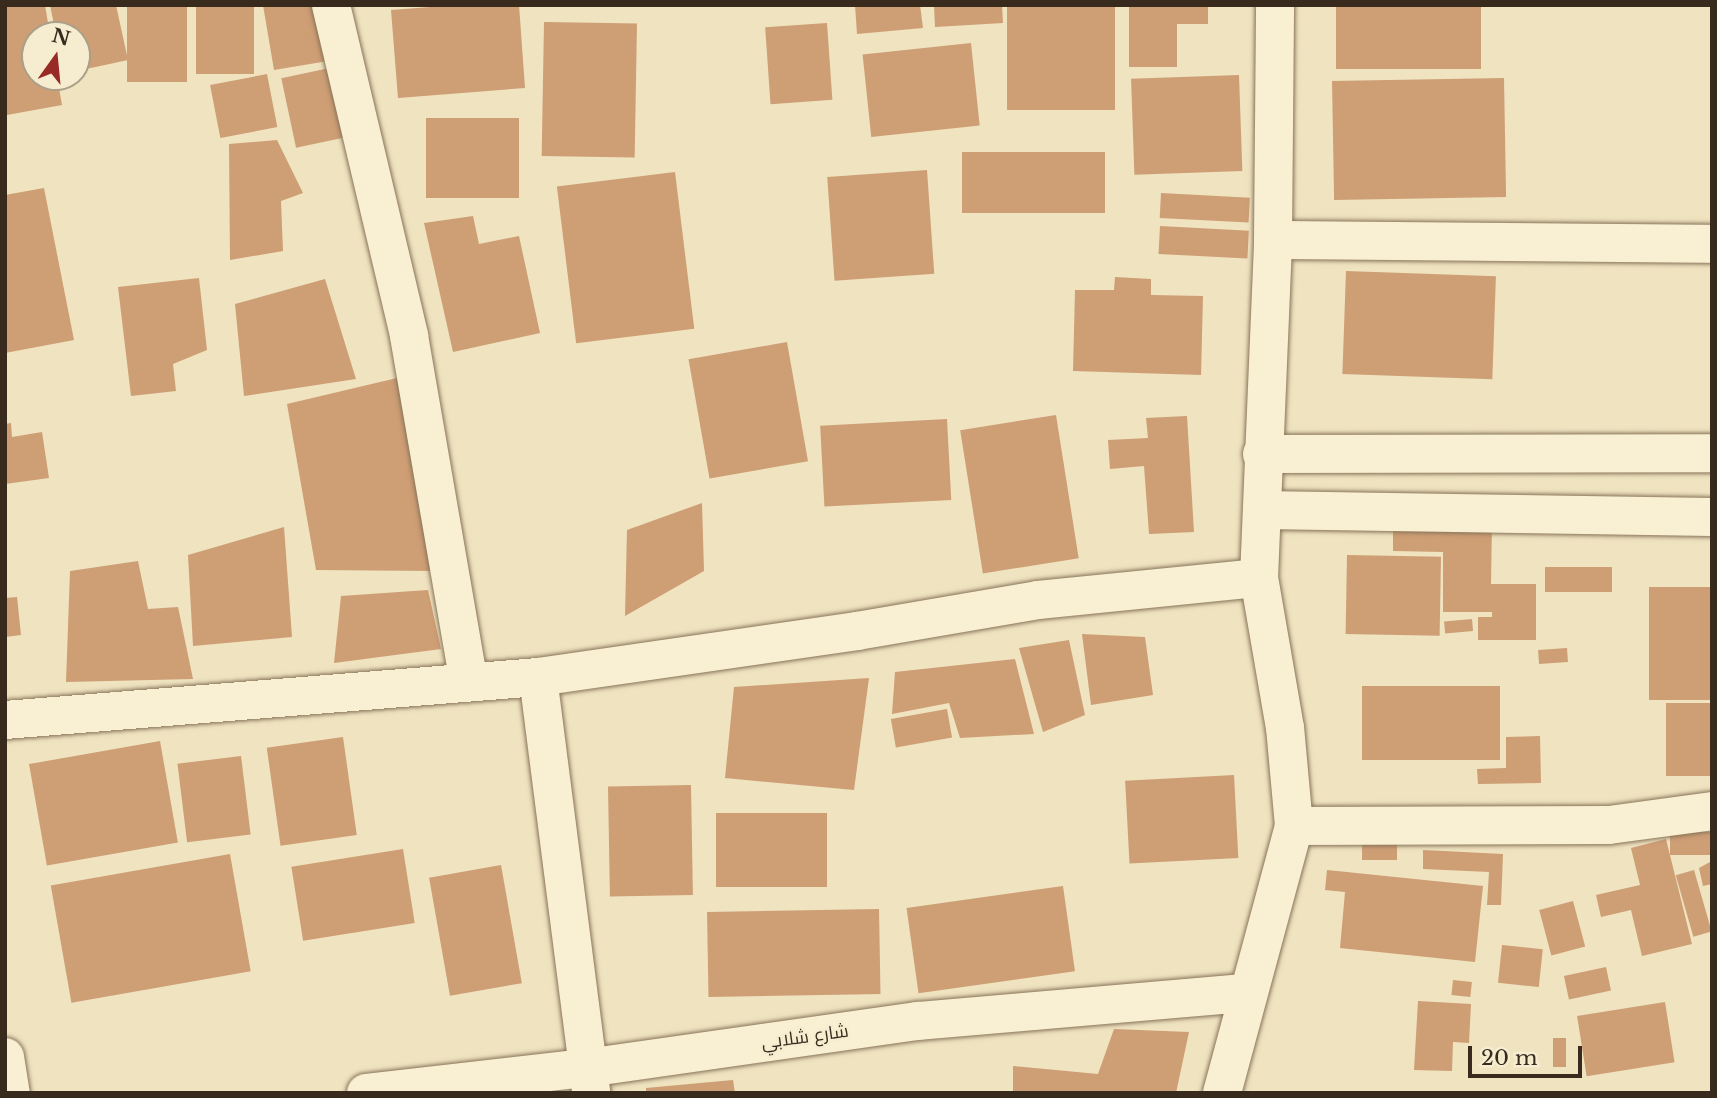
<!DOCTYPE html>
<html>
<head>
<meta charset="utf-8">
<style>
  body { margin:0 }
  #map { position:relative; width:1717px; height:1098px; overflow:hidden; background:#efe3c0; font-family:"Libre Baskerville",Cairo,serif }
  div>[style] { position:absolute }
  [style*='--x'] { left:calc(var(--x)*1px); top:calc(var(--y)*1px); width:calc(var(--w)*1px); rotate:calc(var(--a)*1deg) }
  .building>* { inset:0; background:#ce9e75; transform-origin:0 0 }
  .roads { filter:drop-shadow(0 0 2px #887458) drop-shadow(0 0 2px #887458) }
  .street>* { height:38px; margin:-19px; padding:0 19px; transform-origin:19px; border-radius:19px; background:#f9f0d4 }
  span { translate:-50% -50%; white-space:nowrap; text-align:center; line-height:1.15; -webkit-text-stroke:5px #f6edd0; paint-order:stroke }
  .street-label { font-size:18px; color:#382b1d }
  .frame { position:absolute; inset:0; border:7px solid #382b1d; pointer-events:none }
  .north { position:absolute; left:21px; top:21px; width:70px; height:70px; box-sizing:border-box; background:#f6edd0; border:2px solid #aa9f88; border-radius:50%; rotate:15deg; font-size:19px; font-weight:700; line-height:28px; text-align:center; color:#382b1d }
  .north::after { content:''; display:block; margin:auto; width:24px; height:32px; background:#992b26; clip-path:polygon(50% 0,100% 100%,50% 72%,0 100%) }
  .scale { position:absolute; left:1468px; top:1046px; width:114px; height:32px; box-sizing:border-box; border:4px solid #382b1d; border-top:0; padding-left:9px; font-size:21px; line-height:24px; white-space:nowrap; color:#382b1d; -webkit-text-stroke:5px #f6edd0; paint-order:stroke }
</style>
</head>
<body>
<div id="map">
  <div class="building">
    <i style="clip-path:polygon(5px 5px,45px 5px,50px 35px,35px 35px,35px 77px,57px 77px,62px 105px,7px 115px)"></i>
    <i style="clip-path:polygon(50px 5px,116px 5px,128px 60px,77px 71px,77px 35px,56px 35px)"></i>
    <i style="left:127px;top:5px;width:60px;height:77px"></i>
    <i style="left:196px;top:5px;width:58px;height:69px"></i>
    <i style="clip-path:polygon(263px 5px,325px 5px,334px 60px,274px 70px)"></i>
    <i style="clip-path:polygon(457px 5px,519px 5px,525px 88px,398px 98px,391px 10px)"></i>
    <i style="clip-path:polygon(855px 5px,920px 5px,923px 28px,857px 34px)"></i>
    <i style="clip-path:polygon(934px 5px,1002px 5px,1003px 23px,935px 27px)"></i>
    <i style="left:1007px;top:5px;width:108px;height:105px"></i>
    <i style="clip-path:polygon(1129px 5px,1208px 5px,1208px 24px,1177px 24px,1177px 67px,1129px 67px)"></i>
    <i style="left:1336px;top:5px;width:145px;height:64px"></i>
    <i style="left:544px;top:22px;width:93px;height:134px;rotate:1deg"></i>
    <i style="left:827px;top:23px;width:77px;height:62px;rotate:86deg"></i>
    <i style="left:971px;top:43px;width:83px;height:109px;rotate:84deg"></i>
    <i style="left:339px;top:66px;width:71px;height:59px;rotate:78deg"></i>
    <i style="left:267px;top:74px;width:54px;height:58px;rotate:79deg"></i>
    <i style="left:1239px;top:75px;width:96px;height:108px;rotate:88deg"></i>
    <i style="left:1504px;top:78px;width:119px;height:172px;rotate:89deg"></i>
    <i style="left:426px;top:118px;width:93px;height:80px"></i>
    <i style="clip-path:polygon(277px 140px,303px 193px,281px 201px,283px 251px,230px 260px,229px 144px)"></i>
    <i style="left:962px;top:152px;width:143px;height:61px"></i>
    <i style="left:927px;top:170px;width:104px;height:100px;rotate:86deg"></i>
    <i style="left:675px;top:172px;width:158px;height:119px;rotate:83deg"></i>
    <i style="clip-path:polygon(44px 188px,74px 340px,5px 353px,5px 195px)"></i>
    <i style="left:1161px;top:193px;width:89px;height:25px;rotate:3deg"></i>
    <i style="clip-path:polygon(473px 216px,479px 244px,519px 236px,540px 333px,453px 352px,424px 223px)"></i>
    <i style="left:1160px;top:226px;width:89px;height:28px;rotate:3deg"></i>
    <i style="left:1346px;top:271px;width:150px;height:103px;rotate:2deg"></i>
    <i style="clip-path:polygon(1115px 277px,1151px 279px,1151px 295px,1203px 296px,1201px 375px,1073px 371px,1075px 290px,1114px 290px)"></i>
    <i style="clip-path:polygon(199px 278px,207px 350px,173px 364px,176px 391px,131px 396px,118px 287px)"></i>
    <i style="clip-path:polygon(325px 279px,356px 379px,244px 396px,235px 304px)"></i>
    <i style="left:787px;top:342px;width:121px;height:100px;rotate:80deg"></i>
    <i style="clip-path:polygon(397px 378px,435px 571px,316px 570px,287px 404px)"></i>
    <i style="left:1056px;top:415px;width:145px;height:97px;rotate:81deg"></i>
    <i style="clip-path:polygon(1187px 416px,1194px 532px,1149px 534px,1144px 466px,1110px 469px,1108px 440px,1148px 438px,1146px 418px)"></i>
    <i style="left:947px;top:419px;width:81px;height:127px;rotate:87deg"></i>
    <i style="clip-path:polygon(11px 423px,12px 437px,42px 432px,49px 478px,5px 484px,5px 424px)"></i>
    <i style="clip-path:polygon(702px 503px,704px 571px,625px 616px,627px 530px)"></i>
    <i style="clip-path:polygon(1393px 524px,1492px 524px,1491px 584px,1536px 584px,1536px 640px,1478px 640px,1478px 617px,1492px 617px,1492px 612px,1443px 612px,1443px 552px,1393px 551px)"></i>
    <i style="clip-path:polygon(284px 527px,292px 637px,193px 646px,188px 555px)"></i>
    <i style="left:1347px;top:555px;width:94px;height:79px;rotate:1deg"></i>
    <i style="clip-path:polygon(138px 561px,148px 609px,178px 607px,193px 679px,66px 682px,70px 571px)"></i>
    <i style="left:1545px;top:567px;width:67px;height:25px"></i>
    <i style="left:1649px;top:587px;width:63px;height:113px"></i>
    <i style="clip-path:polygon(428px 590px,441px 649px,334px 663px,341px 596px)"></i>
    <i style="clip-path:polygon(17px 597px,21px 635px,5px 637px,5px 598px)"></i>
    <i style="left:1472px;top:619px;width:12px;height:28px;rotate:85deg"></i>
    <i style="clip-path:polygon(1082px 634px,1145px 637px,1153px 695px,1091px 705px)"></i>
    <i style="clip-path:polygon(1069px 640px,1085px 715px,1043px 732px,1019px 648px)"></i>
    <i style="left:1567px;top:648px;width:14px;height:29px;rotate:86deg"></i>
    <i style="clip-path:polygon(1015px 659px,1034px 734px,960px 738px,949px 703px,892px 714px,895px 672px)"></i>
    <i style="clip-path:polygon(869px 678px,854px 790px,725px 778px,734px 687px)"></i>
    <i style="left:1362px;top:686px;width:138px;height:74px"></i>
    <i style="left:1666px;top:703px;width:46px;height:73px"></i>
    <i style="left:947px;top:709px;width:29px;height:57px;rotate:80deg"></i>
    <i style="clip-path:polygon(1540px 736px,1541px 783px,1478px 784px,1477px 769px,1506px 768px,1506px 737px)"></i>
    <i style="left:343px;top:737px;width:99px;height:77px;rotate:82deg"></i>
    <i style="left:160px;top:741px;width:103px;height:133px;rotate:80deg"></i>
    <i style="left:241px;top:756px;width:79px;height:64px;rotate:83deg"></i>
    <i style="left:1234px;top:775px;width:83px;height:109px;rotate:87deg"></i>
    <i style="left:691px;top:785px;width:110px;height:83px;rotate:89deg"></i>
    <i style="left:716px;top:813px;width:111px;height:74px"></i>
    <i style="left:1712px;top:832px;width:23px;height:42px;rotate:90deg"></i>
    <i style="clip-path:polygon(1666px 839px,1692px 944px,1642px 956px,1631px 910px,1601px 917px,1596px 895px,1640px 885px,1631px 848px)"></i>
    <i style="left:1397px;top:844px;width:16px;height:35px;rotate:90deg"></i>
    <i style="left:403px;top:849px;width:75px;height:113px;rotate:81deg"></i>
    <i style="clip-path:polygon(1423px 850px,1503px 854px,1501px 905px,1487px 905px,1489px 872px,1423px 869px)"></i>
    <i style="left:230px;top:854px;width:119px;height:182px;rotate:80deg"></i>
    <i style="clip-path:polygon(1710px 862px,1712px 884px,1703px 886px,1699px 868px)"></i>
    <i style="left:501px;top:865px;width:120px;height:73px;rotate:80deg"></i>
    <i style="clip-path:polygon(1327px 870px,1483px 886px,1475px 962px,1340px 948px,1345px 892px,1325px 890px)"></i>
    <i style="left:1694px;top:870px;width:64px;height:19px;rotate:74deg"></i>
    <i style="left:1063px;top:886px;width:86px;height:158px;rotate:82deg"></i>
    <i style="left:1573px;top:901px;width:47px;height:35px;rotate:75deg"></i>
    <i style="left:879px;top:909px;width:85px;height:172px;rotate:89deg"></i>
    <i style="left:1502px;top:945px;width:41px;height:38px;rotate:6deg"></i>
    <i style="left:1606px;top:967px;width:24px;height:43px;rotate:78deg"></i>
    <i style="left:1453px;top:980px;width:19px;height:15px;rotate:6deg"></i>
    <i style="clip-path:polygon(1418px 1001px,1471px 1004px,1469px 1043px,1453px 1042px,1452px 1071px,1414px 1070px)"></i>
    <i style="left:1665px;top:1002px;width:61px;height:89px;rotate:81deg"></i>
    <i style="clip-path:polygon(1114px 1029px,1189px 1032px,1176px 1093px,1013px 1093px,1013px 1066px,1098px 1074px)"></i>
    <i style="left:1553px;top:1038px;width:13px;height:29px"></i>
    <i style="clip-path:polygon(733px 1080px,735px 1093px,646px 1093px,646px 1088px)"></i>
  </div>
  <div class="roads">
    <div class="street">
      <i style="--x:331;--y:5;--w:340;--a:76.7"></i>
      <i style="--x:409;--y:336;--w:351;--a:80.2"></i>
      <i style="--x:1273;--y:240;--w:439;--a:0.5"></i>
      <i style="--x:1262;--y:454;--w:450;--a:-0.1"></i>
      <i style="--x:1262;--y:510;--w:450;--a:0.9"></i>
      <i style="--x:538;--y:677;--w:419;--a:82.7"></i>
      <i style="--x:5;--y:720;--w:535;--a:-4.61"></i>
      <i style="--x:538;--y:677;--w:322;--a:-8.2"></i>
      <i style="--x:857;--y:631;--w:184;--a:-9.7"></i>
      <i style="--x:1038;--y:600;--w:222;--a:-5.7"></i>
      <i style="--x:1294;--y:826;--w:315;--a:-0.2"></i>
      <i style="--x:1609;--y:825;--w:104;--a:-7.7"></i>
      <i style="--x:5;--y:1057;--w:36;--a:81"></i>
      <i style="--x:366;--y:1093;--w:222;--a:-6.5"></i>
      <i style="--x:587;--y:1068;--w:334;--a:-8.1"></i>
      <i style="--x:918;--y:1021;--w:329;--a:-4.9"></i>
      <i style="--x:1222;--y:1093;--w:277;--a:-74.9"></i>
      <i style="--x:1294;--y:826;--w:98;--a:-95.2"></i>
      <i style="--x:1285;--y:728;--w:152;--a:-99.8"></i>
      <i style="--x:1259;--y:578;--w:338;--a:-87.6"></i>
      <i style="--x:1273;--y:240;--w:235;--a:-89.5"></i>
    </div>
  </div>
  <div class="street-label">
    <span style="left:805px;top:1037px;rotate:-8deg">شارع شلابي</span>
  </div>
  <div class="frame"></div>
  <div class="north">N</div>
  <div class="scale">20 m</div>
</div>
</body>
</html>
